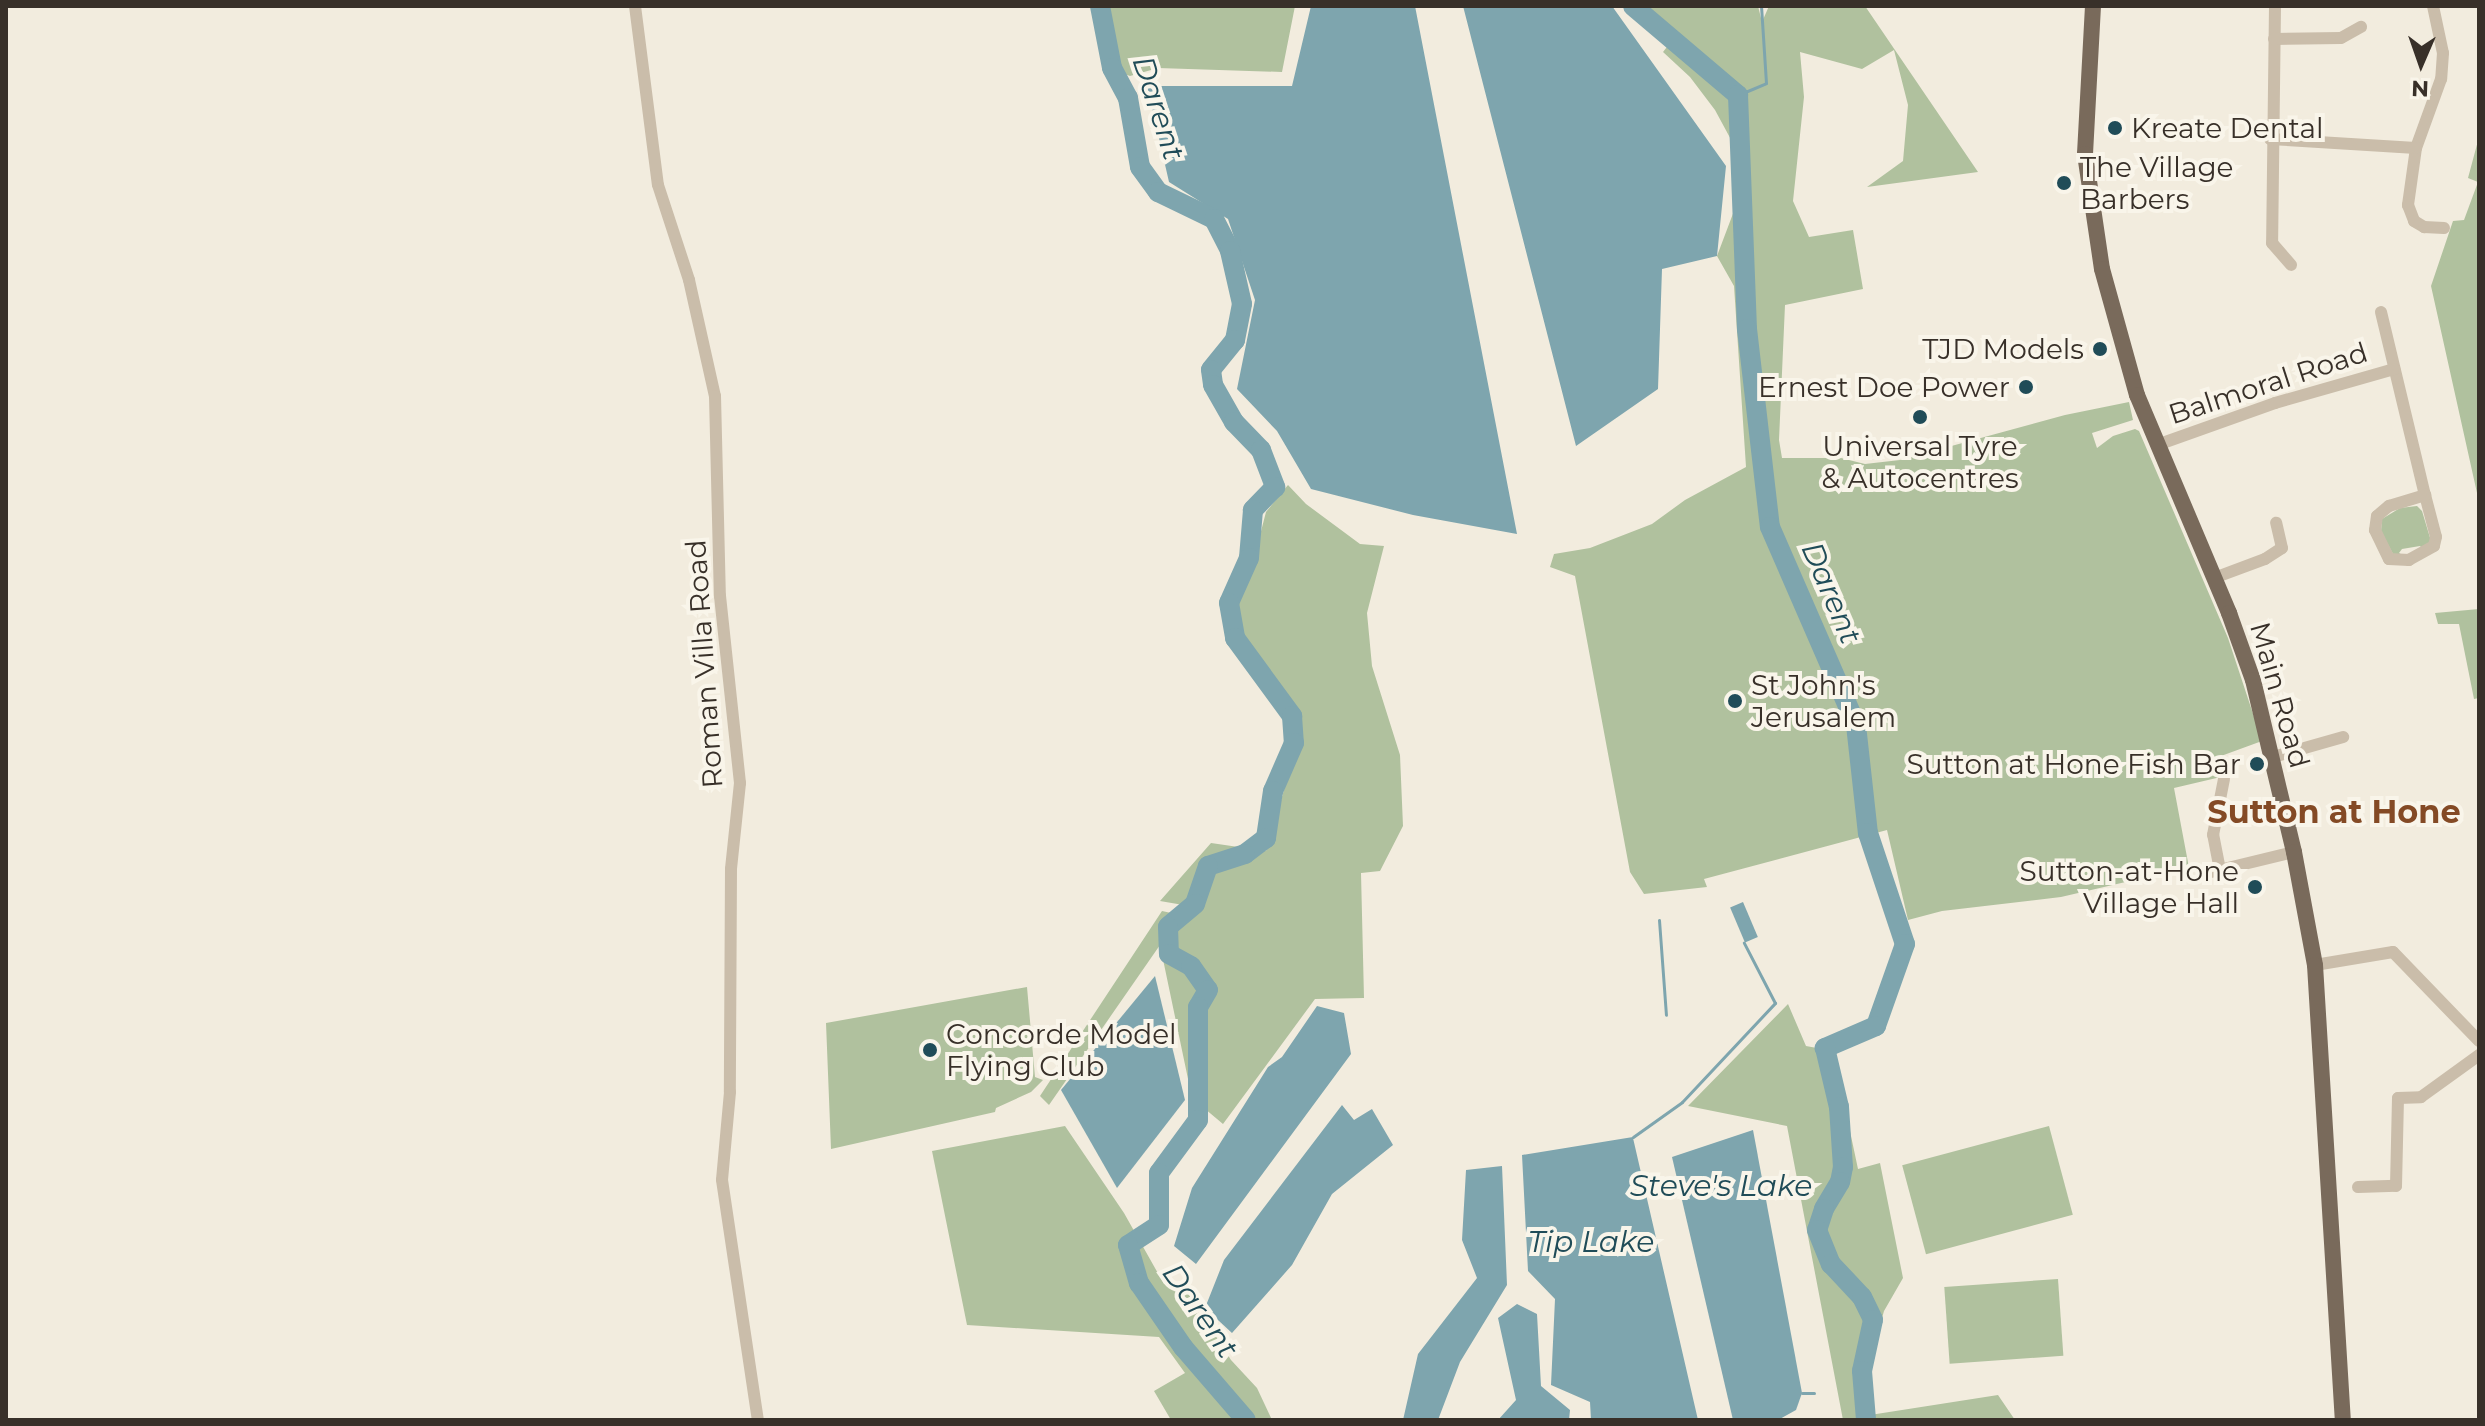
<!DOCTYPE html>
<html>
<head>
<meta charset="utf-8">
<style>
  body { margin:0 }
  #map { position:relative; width:2485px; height:1426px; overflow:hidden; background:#f2ecde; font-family:Montserrat,sans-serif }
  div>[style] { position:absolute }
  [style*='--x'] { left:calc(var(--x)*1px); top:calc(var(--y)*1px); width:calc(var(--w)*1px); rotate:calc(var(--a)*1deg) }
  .green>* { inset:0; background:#b0c19e; transform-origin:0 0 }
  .water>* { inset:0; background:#7ea5ae; transform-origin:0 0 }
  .stream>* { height:3px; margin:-1.5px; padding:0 1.5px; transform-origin:1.5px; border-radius:1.5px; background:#7ea5ae }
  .river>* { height:20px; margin:-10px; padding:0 10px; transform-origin:10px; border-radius:10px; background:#7ea5ae }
  .minor>* { height:12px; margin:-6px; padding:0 6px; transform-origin:6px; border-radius:6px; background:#cabdaa }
  .major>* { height:16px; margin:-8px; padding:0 8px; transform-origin:8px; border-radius:8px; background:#796a5b }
  .dots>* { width:22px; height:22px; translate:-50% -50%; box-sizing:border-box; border:4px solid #f9f5ea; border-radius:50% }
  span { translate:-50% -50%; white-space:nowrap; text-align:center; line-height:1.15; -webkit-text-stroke:8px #f9f5ea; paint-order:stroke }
  .poi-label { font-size:28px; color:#383029 }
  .left { translate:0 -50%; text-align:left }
  .right { translate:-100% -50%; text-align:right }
  .street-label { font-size:28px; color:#383029 }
  .water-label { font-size:30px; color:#204c58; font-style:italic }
  .quarter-label { font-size:32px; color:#844a25; font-weight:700 }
  .frame { position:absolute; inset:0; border:8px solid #383029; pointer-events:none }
  .north { position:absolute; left:2381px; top:24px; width:80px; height:80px; -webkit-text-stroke:6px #f9f5ea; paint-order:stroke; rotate:182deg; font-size:22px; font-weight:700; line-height:32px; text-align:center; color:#383029 }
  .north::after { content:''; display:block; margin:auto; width:28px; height:36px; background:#383029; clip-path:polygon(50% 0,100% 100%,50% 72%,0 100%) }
</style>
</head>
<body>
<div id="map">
  <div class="green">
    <i style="clip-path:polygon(1105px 6px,1295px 6px,1282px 72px,1158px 68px,1130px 76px,1119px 72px)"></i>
    <i style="clip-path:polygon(1646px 6px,1758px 6px,1762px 22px,1769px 6px,1865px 6px,1978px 172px,1867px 187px,1903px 161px,1908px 105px,1894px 50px,1862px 69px,1800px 52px,1804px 97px,1793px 201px,1809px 237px,1853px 230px,1863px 289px,1785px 305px,1779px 440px,1782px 458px,1841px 458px,1865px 464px,1900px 460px,2065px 415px,2129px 402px,2133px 420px,2092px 433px,2097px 448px,2113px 436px,2135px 429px,2139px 431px,2228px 638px,2262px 741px,2221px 756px,2225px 776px,2174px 788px,2190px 873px,2147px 877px,2061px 897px,1942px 911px,1908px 920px,1887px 830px,1704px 879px,1707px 887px,1644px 894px,1630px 872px,1575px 576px,1550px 567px,1554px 554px,1590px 548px,1652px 524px,1685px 500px,1746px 467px,1734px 286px,1717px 256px,1740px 195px,1735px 147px,1715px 110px,1690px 77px,1663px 52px,1677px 34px)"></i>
    <i style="clip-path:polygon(2479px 137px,2479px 502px,2431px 286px,2453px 221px,2464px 220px,2478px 182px,2468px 178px)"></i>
    <i style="clip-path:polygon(1288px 485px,1306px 504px,1360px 544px,1384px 546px,1367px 613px,1372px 666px,1400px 755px,1403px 826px,1380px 871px,1361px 873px,1364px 998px,1315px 999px,1223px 1124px,1192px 1098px,1160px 945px,1049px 1105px,1040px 1096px,1162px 911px,1185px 916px,1195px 907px,1160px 901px,1211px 843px,1266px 851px,1299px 739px,1290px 701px,1238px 634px,1238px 599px,1252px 566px,1266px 512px)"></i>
    <i style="clip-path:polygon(2417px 506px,2422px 511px,2431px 541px,2424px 550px,2420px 546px,2402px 549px,2399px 553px,2404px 556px,2394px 556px,2381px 531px,2382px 519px,2400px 508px)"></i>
    <i style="clip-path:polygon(2479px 609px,2479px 698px,2474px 699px,2459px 624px,2438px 624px,2435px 613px)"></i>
    <i style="clip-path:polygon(1027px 987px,1035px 1077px,1043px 1080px,1031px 1092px,996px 1108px,995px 1112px,831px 1149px,826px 1023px)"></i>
    <i style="clip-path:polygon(1788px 1004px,1806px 1046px,1833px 1051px,1858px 1169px,1880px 1163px,1903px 1278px,1884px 1311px,1866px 1375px,1870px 1415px,1998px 1395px,2015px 1420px,1843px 1420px,1787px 1126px,1688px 1106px)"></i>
    <i style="clip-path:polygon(1065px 1126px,1124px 1213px,1164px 1284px,1185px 1288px,1231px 1360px,1257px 1388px,1272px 1420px,1171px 1420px,1154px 1391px,1185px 1373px,1159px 1337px,967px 1325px,932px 1151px)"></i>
    <i style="left:2049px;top:1126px;width:92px;height:152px;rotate:75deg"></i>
    <i style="left:2058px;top:1279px;width:77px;height:114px;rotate:86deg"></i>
  </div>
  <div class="water">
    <i style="clip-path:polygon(1311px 6px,1415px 6px,1517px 534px,1413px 515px,1311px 489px,1277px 431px,1237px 389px,1255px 300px,1228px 219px,1169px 182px,1147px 86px,1292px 86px)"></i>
    <i style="clip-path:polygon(1463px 6px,1612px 6px,1726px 166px,1717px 256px,1662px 269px,1658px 389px,1576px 446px)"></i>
    <i style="left:1743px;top:902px;width:38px;height:14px;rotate:67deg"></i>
    <i style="clip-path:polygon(1155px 976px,1185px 1100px,1117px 1188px,1061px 1090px)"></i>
    <i style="clip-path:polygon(1317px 1006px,1344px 1013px,1351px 1054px,1196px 1264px,1174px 1246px,1192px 1188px,1268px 1067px,1282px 1057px)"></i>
    <i style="clip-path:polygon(1342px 1105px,1354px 1120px,1372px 1109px,1393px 1145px,1332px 1194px,1292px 1265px,1232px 1333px,1205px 1308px,1224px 1260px)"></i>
    <i style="clip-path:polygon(1753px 1130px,1802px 1393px,1796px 1410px,1778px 1420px,1733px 1420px,1672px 1157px)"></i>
    <i style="clip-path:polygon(1633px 1137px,1633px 1138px,1698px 1420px,1591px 1420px,1590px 1402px,1551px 1385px,1555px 1299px,1528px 1271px,1522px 1155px)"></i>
    <i style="clip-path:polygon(1502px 1166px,1507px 1285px,1460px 1362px,1438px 1420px,1403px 1420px,1418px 1354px,1477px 1278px,1462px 1240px,1466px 1170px)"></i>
    <i style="clip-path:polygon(1517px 1304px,1537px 1314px,1541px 1386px,1570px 1410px,1569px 1420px,1498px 1420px,1516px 1400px,1498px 1318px)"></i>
  </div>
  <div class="stream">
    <i style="--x:1738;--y:95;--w:30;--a:-23"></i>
    <i style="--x:1766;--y:83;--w:77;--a:-93.7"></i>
    <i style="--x:1659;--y:920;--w:95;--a:85.8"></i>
    <i style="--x:1633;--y:1137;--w:60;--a:-35.5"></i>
    <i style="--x:1682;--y:1102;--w:136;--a:-46.8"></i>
    <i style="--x:1775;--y:1003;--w:68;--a:-117.3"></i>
    <i style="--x:1802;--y:1393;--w:12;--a:0"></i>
  </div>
  <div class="river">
    <i style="--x:1100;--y:6;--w:63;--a:79"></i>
    <i style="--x:1112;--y:68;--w:34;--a:62"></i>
    <i style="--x:1128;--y:98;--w:70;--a:80.1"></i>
    <i style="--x:1140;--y:167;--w:31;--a:54"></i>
    <i style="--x:1158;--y:192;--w:62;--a:25.7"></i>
    <i style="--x:1214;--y:219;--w:36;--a:63"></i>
    <i style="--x:1230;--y:251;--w:54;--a:77.2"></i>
    <i style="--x:1242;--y:304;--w:37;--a:101"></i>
    <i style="--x:1235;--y:340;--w:38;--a:129"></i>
    <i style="--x:1211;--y:370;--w:15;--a:82"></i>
    <i style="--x:1213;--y:385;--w:43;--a:60.4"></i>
    <i style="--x:1234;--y:422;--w:39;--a:46"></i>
    <i style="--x:1261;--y:450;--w:40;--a:69"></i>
    <i style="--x:1275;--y:487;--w:32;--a:134"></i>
    <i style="--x:1253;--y:510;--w:48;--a:94.8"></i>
    <i style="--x:1249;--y:558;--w:49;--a:114"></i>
    <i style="--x:1229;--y:603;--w:36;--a:80"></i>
    <i style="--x:1235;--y:638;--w:97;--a:53.8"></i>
    <i style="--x:1292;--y:716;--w:27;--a:86"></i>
    <i style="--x:1294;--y:743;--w:52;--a:113.6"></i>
    <i style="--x:1273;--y:791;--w:48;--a:98.5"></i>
    <i style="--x:1266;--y:838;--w:26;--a:143"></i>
    <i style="--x:1245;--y:854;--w:39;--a:162"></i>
    <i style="--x:1208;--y:866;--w:40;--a:108.9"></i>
    <i style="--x:1195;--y:904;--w:35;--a:140"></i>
    <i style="--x:1168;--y:927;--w:27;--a:88"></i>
    <i style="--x:1169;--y:954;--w:25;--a:29"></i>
    <i style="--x:1191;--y:966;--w:29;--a:55"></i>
    <i style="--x:1208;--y:990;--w:20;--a:120"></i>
    <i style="--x:1198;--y:1007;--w:113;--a:90"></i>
    <i style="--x:1198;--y:1120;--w:66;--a:126.3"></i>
    <i style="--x:1159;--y:1173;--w:52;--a:90"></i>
    <i style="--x:1159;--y:1225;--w:37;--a:147"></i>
    <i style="--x:1128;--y:1245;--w:40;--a:74"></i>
    <i style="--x:1139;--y:1283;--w:78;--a:55.5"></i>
    <i style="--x:1183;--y:1347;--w:96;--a:49.2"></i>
    <i style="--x:1633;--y:6;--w:138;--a:40.3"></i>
    <i style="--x:1738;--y:95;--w:234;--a:87.8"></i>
    <i style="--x:1747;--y:329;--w:199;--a:83.4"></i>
    <i style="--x:1770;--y:527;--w:216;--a:66.5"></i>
    <i style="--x:1856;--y:725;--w:109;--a:83.7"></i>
    <i style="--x:1868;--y:833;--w:117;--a:71.6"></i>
    <i style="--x:1905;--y:944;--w:87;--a:109.5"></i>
    <i style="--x:1876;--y:1026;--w:56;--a:156.7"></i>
    <i style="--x:1825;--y:1048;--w:61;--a:76.7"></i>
    <i style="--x:1839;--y:1107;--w:60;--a:86.2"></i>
    <i style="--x:1843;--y:1167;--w:15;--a:101"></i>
    <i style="--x:1840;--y:1182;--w:31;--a:121"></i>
    <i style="--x:1824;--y:1209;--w:22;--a:108"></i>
    <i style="--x:1817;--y:1230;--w:37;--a:68"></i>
    <i style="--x:1831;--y:1264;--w:45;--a:46.8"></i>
    <i style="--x:1862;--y:1297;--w:25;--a:64"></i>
    <i style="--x:1873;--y:1320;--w:52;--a:102.2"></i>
    <i style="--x:1862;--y:1371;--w:49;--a:85.3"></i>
  </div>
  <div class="minor">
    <i style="--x:635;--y:6;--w:180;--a:82.7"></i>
    <i style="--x:658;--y:185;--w:100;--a:71.9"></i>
    <i style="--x:689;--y:280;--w:119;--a:77.4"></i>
    <i style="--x:715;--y:396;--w:200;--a:88.6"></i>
    <i style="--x:720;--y:596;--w:188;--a:83.9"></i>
    <i style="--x:740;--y:783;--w:86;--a:96"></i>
    <i style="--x:731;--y:869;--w:223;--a:90.3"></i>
    <i style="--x:730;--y:1092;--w:88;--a:95.2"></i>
    <i style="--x:722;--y:1180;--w:243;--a:81.5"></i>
    <i style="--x:2275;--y:6;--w:237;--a:90.7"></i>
    <i style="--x:2272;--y:243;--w:29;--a:49"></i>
    <i style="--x:2433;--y:6;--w:48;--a:78"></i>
    <i style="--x:2443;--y:53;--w:26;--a:94"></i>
    <i style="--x:2441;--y:79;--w:73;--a:109.9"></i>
    <i style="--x:2416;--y:148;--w:58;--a:98"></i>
    <i style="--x:2408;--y:205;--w:17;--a:69"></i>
    <i style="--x:2414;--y:221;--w:12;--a:31"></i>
    <i style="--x:2424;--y:227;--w:20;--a:3"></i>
    <i style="--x:2274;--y:39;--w:67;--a:-0.9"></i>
    <i style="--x:2341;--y:38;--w:23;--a:-29"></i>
    <i style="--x:2270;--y:139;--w:146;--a:3.5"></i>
    <i style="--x:2381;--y:312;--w:188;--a:76.5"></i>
    <i style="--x:2157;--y:445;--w:125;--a:-19.6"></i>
    <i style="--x:2275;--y:403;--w:124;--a:-15.9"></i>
    <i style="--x:2425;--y:495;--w:43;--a:75.3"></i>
    <i style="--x:2436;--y:537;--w:9;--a:103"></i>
    <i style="--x:2434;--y:546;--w:29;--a:151"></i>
    <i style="--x:2409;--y:560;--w:20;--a:-177"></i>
    <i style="--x:2389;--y:559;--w:32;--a:-116"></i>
    <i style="--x:2375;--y:530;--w:14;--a:-82"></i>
    <i style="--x:2377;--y:516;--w:16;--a:-40"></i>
    <i style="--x:2389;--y:506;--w:38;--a:-17"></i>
    <i style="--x:2214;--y:578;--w:54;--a:-20.4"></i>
    <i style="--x:2265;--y:559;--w:20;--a:-33"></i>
    <i style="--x:2282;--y:548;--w:26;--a:-103"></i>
    <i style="--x:2273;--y:757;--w:73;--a:-15.9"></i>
    <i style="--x:2220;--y:870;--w:36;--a:-101"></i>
    <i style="--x:2213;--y:835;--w:57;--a:-78.9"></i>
    <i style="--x:2203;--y:874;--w:94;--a:-13.6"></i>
    <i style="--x:2315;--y:965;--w:79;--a:-9.5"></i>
    <i style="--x:2393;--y:952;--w:124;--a:46"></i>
    <i style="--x:2358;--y:1187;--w:38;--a:-2"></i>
    <i style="--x:2396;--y:1186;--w:88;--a:-88.7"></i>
    <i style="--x:2398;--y:1098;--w:23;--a:-2"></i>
    <i style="--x:2421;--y:1097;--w:72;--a:-35.9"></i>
  </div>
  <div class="major">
    <i style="--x:2093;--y:6;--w:148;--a:93.1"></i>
    <i style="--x:2085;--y:154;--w:116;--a:81.6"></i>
    <i style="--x:2102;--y:269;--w:131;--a:74.5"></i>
    <i style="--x:2137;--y:395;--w:237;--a:67.1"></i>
    <i style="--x:2229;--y:613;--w:71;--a:70.3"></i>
    <i style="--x:2253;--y:680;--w:177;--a:76.6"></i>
    <i style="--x:2294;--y:852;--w:115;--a:79.5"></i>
    <i style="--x:2315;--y:965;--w:456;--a:86.5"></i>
  </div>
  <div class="dots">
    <i style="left:2115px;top:128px;background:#204c58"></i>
    <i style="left:2064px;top:183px;background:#204c58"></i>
    <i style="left:2100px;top:349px;background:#204c58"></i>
    <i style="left:2026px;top:387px;background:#204c58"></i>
    <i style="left:1920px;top:417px;background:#204c58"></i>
    <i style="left:1735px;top:701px;background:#204c58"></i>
    <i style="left:2257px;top:764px;background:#204c58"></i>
    <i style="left:2255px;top:887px;background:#204c58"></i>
    <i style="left:930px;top:1050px;background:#204c58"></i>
  </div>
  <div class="poi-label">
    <span class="left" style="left:2131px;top:128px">Kreate Dental</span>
    <span class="left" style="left:2080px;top:183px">The Village<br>Barbers</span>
    <span class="right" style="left:2084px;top:349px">TJD Models</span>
    <span class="right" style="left:2010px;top:387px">Ernest Doe Power</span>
    <span style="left:1920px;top:462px">Universal Tyre<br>&amp; Autocentres</span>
    <span class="left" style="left:1751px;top:701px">St John's<br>Jerusalem</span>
    <span class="right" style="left:2241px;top:764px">Sutton at Hone Fish Bar</span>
    <span class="right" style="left:2239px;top:887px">Sutton-at-Hone<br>Village Hall</span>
    <span class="left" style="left:946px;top:1050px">Concorde Model<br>Flying Club</span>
  </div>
  <div class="street-label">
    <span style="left:2268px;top:383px;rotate:-18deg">Balmoral Road</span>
    <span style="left:704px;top:664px;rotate:-94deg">Roman Villa Road</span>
    <span style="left:2280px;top:695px;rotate:74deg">Main Road</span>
  </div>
  <div class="water-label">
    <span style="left:1158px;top:108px;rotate:72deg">Darent</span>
    <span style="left:1831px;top:593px;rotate:67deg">Darent</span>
    <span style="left:1721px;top:1186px">Steve's Lake</span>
    <span style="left:1591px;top:1242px">Tip Lake</span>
    <span style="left:1200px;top:1311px;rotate:55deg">Darent</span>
  </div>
  <div class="quarter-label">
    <span style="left:2334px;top:812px">Sutton at Hone</span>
  </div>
  <div class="frame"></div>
  <div class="north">N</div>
</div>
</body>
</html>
